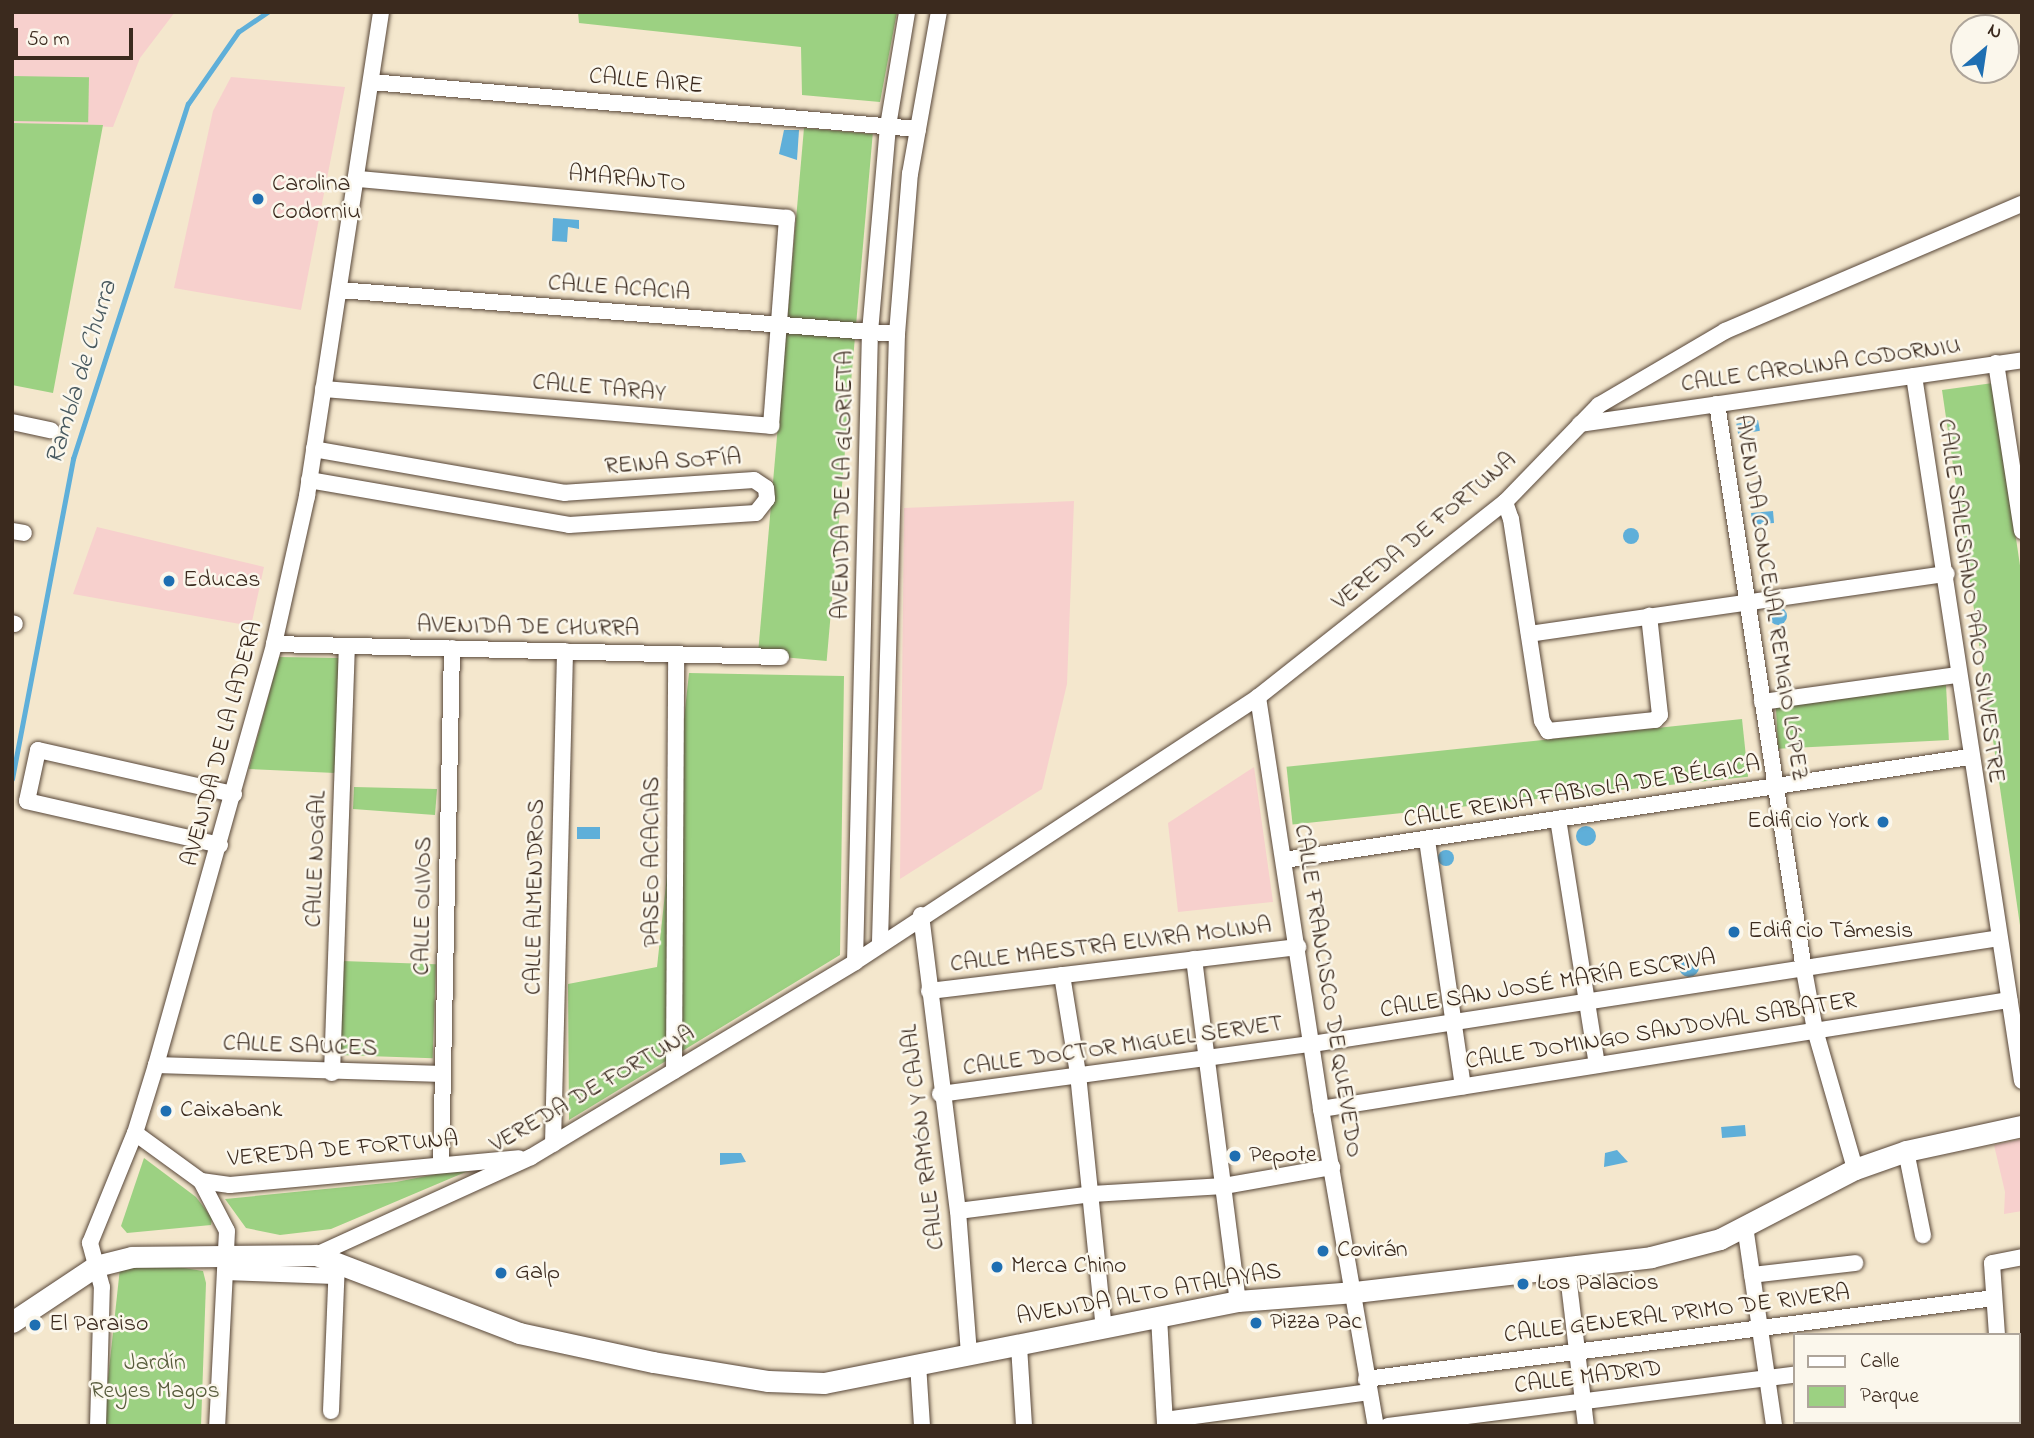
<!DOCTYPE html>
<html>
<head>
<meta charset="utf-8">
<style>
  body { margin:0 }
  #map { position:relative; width:2034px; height:1438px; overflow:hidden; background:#f4e7cd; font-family:"Indie Flower",sans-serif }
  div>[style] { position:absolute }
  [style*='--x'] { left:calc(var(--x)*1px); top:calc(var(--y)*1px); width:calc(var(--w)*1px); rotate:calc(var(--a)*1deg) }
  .built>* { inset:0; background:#f7d0cd }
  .green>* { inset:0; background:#9cd182; transform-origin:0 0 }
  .water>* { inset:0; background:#5fafd9; transform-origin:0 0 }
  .round { border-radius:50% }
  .stream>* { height:4.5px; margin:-2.25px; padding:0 2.25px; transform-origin:2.25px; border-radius:2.25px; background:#5fafd9 }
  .roads { filter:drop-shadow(0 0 2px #574638) drop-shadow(0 0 2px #574638) }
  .minor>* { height:16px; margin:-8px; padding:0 8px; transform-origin:8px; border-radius:8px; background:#fff }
  .major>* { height:21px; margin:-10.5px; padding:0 10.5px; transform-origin:10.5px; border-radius:10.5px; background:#fff }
  .dots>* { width:19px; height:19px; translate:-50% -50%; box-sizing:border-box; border:4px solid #fbf7ec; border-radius:50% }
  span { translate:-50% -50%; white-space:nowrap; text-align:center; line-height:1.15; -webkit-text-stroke:5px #fbf7ec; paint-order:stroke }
  .street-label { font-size:24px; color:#3b2a1e }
  .poi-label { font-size:24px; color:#3b2a1e }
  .left { translate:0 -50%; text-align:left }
  .right { translate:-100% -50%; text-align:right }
  .park-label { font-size:24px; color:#585c3c }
  .water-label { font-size:26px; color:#48595f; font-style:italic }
  .frame { position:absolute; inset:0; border:14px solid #3b2a1e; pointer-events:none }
  .legend { position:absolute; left:1793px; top:1333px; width:228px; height:91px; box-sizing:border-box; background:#fbf7ec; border:2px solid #aea59a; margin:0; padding:9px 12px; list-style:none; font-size:21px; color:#3b2a1e }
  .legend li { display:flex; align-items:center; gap:14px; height:35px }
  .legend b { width:35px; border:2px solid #aea59a }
  .north { position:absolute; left:1950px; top:14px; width:70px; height:70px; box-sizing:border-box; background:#fbf7ec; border:2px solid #aea59a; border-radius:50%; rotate:29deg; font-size:19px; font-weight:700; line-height:28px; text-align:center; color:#3b2a1e }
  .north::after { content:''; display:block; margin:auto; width:24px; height:32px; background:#1f6fb2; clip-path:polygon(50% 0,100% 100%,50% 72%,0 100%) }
  .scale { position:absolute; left:14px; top:28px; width:119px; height:32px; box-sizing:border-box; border:4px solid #3b2a1e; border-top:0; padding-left:9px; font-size:21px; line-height:24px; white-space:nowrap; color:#3b2a1e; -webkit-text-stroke:5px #fbf7ec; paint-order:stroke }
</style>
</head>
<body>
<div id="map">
  <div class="built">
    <i style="clip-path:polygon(12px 12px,175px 12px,140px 58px,113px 127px,12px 123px)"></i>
    <i style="clip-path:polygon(231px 77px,345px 87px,301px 310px,174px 288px,213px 111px)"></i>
    <i style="clip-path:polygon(1074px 501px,1067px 684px,1042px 789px,900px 879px,904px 508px)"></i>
    <i style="clip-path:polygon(97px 527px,264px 567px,251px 626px,73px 594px)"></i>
    <i style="clip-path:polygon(1254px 767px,1273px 902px,1178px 912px,1168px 823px)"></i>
    <i style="clip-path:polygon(2022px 1139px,2022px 1211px,2004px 1214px,2005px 1192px,1994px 1145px)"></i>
  </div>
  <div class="green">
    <i style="clip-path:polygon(578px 12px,897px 12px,880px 102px,802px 95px,801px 47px,579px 23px)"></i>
    <i style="left:12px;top:76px;width:77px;height:45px;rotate:1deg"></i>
    <i style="clip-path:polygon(12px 123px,103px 125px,53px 393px,12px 385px)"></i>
    <i style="left:804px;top:128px;width:69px;height:529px;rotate:5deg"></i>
    <i style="clip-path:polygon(1993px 383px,2022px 579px,2022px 939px,1942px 390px)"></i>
    <i style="clip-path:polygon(279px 657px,339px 658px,335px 773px,249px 769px)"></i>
    <i style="clip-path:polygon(689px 673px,844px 676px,840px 955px,569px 1120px,568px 984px,657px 967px)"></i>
    <i style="left:1946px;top:685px;width:55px;height:171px;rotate:87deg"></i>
    <i style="left:1742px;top:719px;width:58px;height:458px;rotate:84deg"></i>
    <i style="clip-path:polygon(354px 787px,437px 789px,435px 815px,353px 809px)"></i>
    <i style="left:342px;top:961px;width:94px;height:94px;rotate:2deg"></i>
    <i style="clip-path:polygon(144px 1158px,196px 1197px,212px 1218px,211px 1225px,127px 1233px,121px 1226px)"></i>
    <i style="clip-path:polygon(462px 1169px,468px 1171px,331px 1229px,280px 1235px,246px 1228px,225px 1199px,396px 1182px)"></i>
    <i style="clip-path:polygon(178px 1267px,203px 1271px,206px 1283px,201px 1426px,103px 1425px,120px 1268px)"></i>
  </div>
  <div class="water">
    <i style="clip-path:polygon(784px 130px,799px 130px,797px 160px,779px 154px)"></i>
    <i style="clip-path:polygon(553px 218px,579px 220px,579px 229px,568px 227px,567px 242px,552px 241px)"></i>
    <i style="left:1758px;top:420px;width:11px;height:22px;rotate:80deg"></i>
    <i style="left:1773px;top:511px;width:12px;height:22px;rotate:85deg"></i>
    <i class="round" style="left:1623px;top:528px;width:16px;height:16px"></i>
    <i class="round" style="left:1769px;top:607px;width:18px;height:18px"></i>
    <i class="round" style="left:1576px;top:826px;width:20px;height:20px"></i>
    <i style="left:577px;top:827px;width:23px;height:12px"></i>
    <i class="round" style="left:1438px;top:850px;width:16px;height:16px"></i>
    <i class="round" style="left:1679px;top:957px;width:20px;height:20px"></i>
    <i style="left:1745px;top:1125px;width:11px;height:24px;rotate:85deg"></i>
    <i style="clip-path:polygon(1617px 1150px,1628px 1162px,1604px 1167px,1605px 1153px)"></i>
    <i style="clip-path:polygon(720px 1153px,741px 1153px,746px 1162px,720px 1165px)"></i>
  </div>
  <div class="stream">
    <i style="--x:12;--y:779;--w:326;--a:-79.2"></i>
    <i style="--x:73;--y:459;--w:373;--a:-72.1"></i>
    <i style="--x:188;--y:104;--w:88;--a:-55.2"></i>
    <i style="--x:238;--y:32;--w:36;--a:-34"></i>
  </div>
  <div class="roads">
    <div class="minor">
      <i style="--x:371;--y:82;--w:549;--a:4.91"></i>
      <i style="--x:339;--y:290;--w:560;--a:4.51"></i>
      <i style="--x:1996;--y:363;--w:170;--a:81.2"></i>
      <i style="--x:1914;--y:376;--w:713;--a:81.29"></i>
      <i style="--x:323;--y:389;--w:450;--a:4.7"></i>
      <i style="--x:771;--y:426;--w:209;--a:-85.6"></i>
      <i style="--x:787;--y:218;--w:433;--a:-174.8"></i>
      <i style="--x:1717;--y:404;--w:573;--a:81.26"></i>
      <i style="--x:1804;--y:970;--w:61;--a:79.6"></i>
      <i style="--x:1815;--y:1030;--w:145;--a:73.9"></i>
      <i style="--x:12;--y:422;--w:40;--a:12"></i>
      <i style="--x:1580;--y:424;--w:447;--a:-8.2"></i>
      <i style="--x:309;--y:480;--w:264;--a:9.8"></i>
      <i style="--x:569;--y:525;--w:187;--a:-3.7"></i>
      <i style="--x:756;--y:513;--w:18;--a:-52"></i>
      <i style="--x:767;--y:499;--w:11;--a:-95"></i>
      <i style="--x:766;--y:488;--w:14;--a:-146"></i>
      <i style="--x:754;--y:480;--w:189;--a:176.1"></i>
      <i style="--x:565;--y:493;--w:255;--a:-170.1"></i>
      <i style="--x:1505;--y:502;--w:18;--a:71"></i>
      <i style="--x:1511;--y:519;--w:204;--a:81.3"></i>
      <i style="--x:1542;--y:721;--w:12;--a:59"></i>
      <i style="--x:1548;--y:731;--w:108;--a:-5.9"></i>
      <i style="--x:1655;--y:720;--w:7;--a:-45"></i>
      <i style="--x:1660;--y:715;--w:100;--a:-96.3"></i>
      <i style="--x:12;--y:531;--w:12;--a:9"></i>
      <i style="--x:12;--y:623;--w:3;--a:18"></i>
      <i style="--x:1529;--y:634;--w:422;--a:-8.2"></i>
      <i style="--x:274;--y:644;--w:507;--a:1.47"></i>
      <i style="--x:1258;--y:697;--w:417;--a:81.3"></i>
      <i style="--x:1321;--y:1109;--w:322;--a:80.2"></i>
      <i style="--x:1762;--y:702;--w:197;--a:-7.9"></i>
      <i style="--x:1558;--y:819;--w:249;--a:81"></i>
      <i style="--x:1427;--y:840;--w:249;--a:81.7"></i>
      <i style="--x:220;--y:845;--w:198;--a:-167.2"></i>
      <i style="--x:27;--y:801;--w:52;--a:-77.8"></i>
      <i style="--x:38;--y:750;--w:201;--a:12.7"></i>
      <i style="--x:1284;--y:860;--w:693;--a:-8.55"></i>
      <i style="--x:921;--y:915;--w:298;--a:82.9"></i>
      <i style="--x:958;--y:1211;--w:142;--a:85.6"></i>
      <i style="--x:880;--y:942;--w:608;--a:-88.4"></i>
      <i style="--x:897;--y:334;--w:161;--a:-85.4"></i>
      <i style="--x:910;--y:174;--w:165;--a:-79.9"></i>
      <i style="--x:1194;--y:959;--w:345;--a:82.7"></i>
      <i style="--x:855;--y:962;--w:630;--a:-88.64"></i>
      <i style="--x:870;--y:332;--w:207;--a:-85"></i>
      <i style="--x:888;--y:126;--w:116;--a:-80.5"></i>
      <i style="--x:1062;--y:975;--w:100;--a:80.8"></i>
      <i style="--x:1078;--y:1074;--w:255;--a:84.2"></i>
      <i style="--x:929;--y:991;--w:372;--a:-6.8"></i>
      <i style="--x:156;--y:1065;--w:287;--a:1.8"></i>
      <i style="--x:674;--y:1071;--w:417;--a:-89.7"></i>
      <i style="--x:332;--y:1073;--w:427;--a:-88"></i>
      <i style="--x:940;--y:1094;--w:375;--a:-7.7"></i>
      <i style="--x:1312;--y:1044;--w:695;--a:-8.77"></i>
      <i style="--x:1321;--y:1109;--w:697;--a:-9"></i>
      <i style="--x:135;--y:1133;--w:82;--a:36"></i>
      <i style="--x:201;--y:1181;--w:56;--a:62.5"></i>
      <i style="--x:227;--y:1231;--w:195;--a:92.9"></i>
      <i style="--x:553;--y:1144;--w:493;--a:-88.6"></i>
      <i style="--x:1906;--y:1151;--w:86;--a:78.6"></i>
      <i style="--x:441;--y:1165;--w:517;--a:-88.78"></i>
      <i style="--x:201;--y:1181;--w:29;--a:8"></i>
      <i style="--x:230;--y:1185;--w:290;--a:-5.3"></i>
      <i style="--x:958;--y:1211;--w:135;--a:-7.2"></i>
      <i style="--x:1092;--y:1194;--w:132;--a:-3.5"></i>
      <i style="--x:1224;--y:1186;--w:110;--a:-10"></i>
      <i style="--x:1745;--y:1226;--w:202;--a:81.7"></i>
      <i style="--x:316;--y:1255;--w:236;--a:-24.5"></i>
      <i style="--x:531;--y:1157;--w:378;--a:-31"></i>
      <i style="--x:855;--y:962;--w:482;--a:-33.3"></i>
      <i style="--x:1258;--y:697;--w:315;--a:-38.3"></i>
      <i style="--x:1505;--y:502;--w:135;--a:-45.9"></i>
      <i style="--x:1599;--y:405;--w:146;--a:-30.4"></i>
      <i style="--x:1725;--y:331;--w:323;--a:-23.2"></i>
      <i style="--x:1567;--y:1267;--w:160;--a:83.2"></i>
      <i style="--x:225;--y:1272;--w:110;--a:2.1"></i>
      <i style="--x:1752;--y:1275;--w:104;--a:-6.6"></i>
      <i style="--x:1159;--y:1317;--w:109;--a:86.8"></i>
      <i style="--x:1997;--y:1335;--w:72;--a:-94"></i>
      <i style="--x:1992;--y:1263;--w:31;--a:-11"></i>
      <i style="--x:1019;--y:1346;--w:80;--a:86.4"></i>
      <i style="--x:2018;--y:1358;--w:4;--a:0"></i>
      <i style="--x:918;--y:1364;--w:62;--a:86.3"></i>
      <i style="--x:1366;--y:1379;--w:633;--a:-7.35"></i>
      <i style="--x:331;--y:1411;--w:149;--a:-87.7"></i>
      <i style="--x:1165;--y:1420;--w:206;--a:-7.8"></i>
      <i style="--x:2004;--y:1422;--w:4;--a:90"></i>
      <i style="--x:98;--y:1426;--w:139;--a:-88.4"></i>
      <i style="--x:102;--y:1287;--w:46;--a:-105.3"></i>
      <i style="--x:90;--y:1243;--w:119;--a:-67.8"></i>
      <i style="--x:135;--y:1133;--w:71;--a:-72.8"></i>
      <i style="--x:156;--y:1065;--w:437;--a:-74.3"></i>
      <i style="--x:274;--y:644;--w:152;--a:-77.4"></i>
      <i style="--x:307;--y:496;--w:490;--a:-81.3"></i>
      <i style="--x:1388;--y:1426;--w:409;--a:-7.2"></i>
    </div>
    <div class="major">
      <i style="--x:12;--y:1322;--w:101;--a:-33.7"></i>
      <i style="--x:96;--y:1266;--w:37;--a:-14"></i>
      <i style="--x:132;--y:1257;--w:184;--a:-0.6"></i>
      <i style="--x:316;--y:1255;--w:217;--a:21"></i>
      <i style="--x:519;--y:1333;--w:137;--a:12.2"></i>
      <i style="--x:653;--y:1362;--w:117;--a:9.4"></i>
      <i style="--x:768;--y:1381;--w:56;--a:2"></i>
      <i style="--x:824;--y:1383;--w:422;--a:-11.2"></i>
      <i style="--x:1238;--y:1301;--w:117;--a:-4.4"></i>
      <i style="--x:1355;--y:1292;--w:298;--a:-6.7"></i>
      <i style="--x:1651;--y:1257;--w:71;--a:-14.6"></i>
      <i style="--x:1720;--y:1239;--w:152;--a:-27.4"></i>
      <i style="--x:1855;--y:1169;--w:54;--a:-19.4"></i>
      <i style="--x:1906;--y:1151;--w:119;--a:-12.2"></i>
    </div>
  </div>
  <div class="dots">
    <i style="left:258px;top:199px;background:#1f6fb2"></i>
    <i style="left:169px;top:581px;background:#1f6fb2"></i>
    <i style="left:1883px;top:822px;background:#1f6fb2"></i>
    <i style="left:1734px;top:932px;background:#1f6fb2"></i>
    <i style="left:166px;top:1111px;background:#1f6fb2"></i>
    <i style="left:1235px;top:1156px;background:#1f6fb2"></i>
    <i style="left:1323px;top:1251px;background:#1f6fb2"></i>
    <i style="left:997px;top:1267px;background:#1f6fb2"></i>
    <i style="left:501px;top:1273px;background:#1f6fb2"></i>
    <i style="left:1523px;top:1284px;background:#1f6fb2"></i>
    <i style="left:1256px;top:1323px;background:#1f6fb2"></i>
    <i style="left:35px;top:1325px;background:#1f6fb2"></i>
  </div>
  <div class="street-label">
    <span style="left:646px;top:82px;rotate:5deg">CALLE AIRE</span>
    <span style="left:627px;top:180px;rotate:5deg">AMARANTO</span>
    <span style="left:619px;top:289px;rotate:4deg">CALLE ACACIA</span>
    <span style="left:1821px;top:366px;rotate:-8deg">CALLE CAROLINA CODORNIU</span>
    <span style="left:599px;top:389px;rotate:5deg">CALLE TARAY</span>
    <span style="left:673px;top:463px;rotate:-4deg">REINA SOFÍA</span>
    <span style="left:844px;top:485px;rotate:-89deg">AVENIDA DE LA GLORIETA</span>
    <span style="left:1425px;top:532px;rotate:-40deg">VEREDA DE FORTUNA</span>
    <span style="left:1770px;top:598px;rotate:81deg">AVENIDA CONCEJAL REMIGIO LÓPEZ</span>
    <span style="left:1970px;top:601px;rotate:82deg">CALLE SALESIANO PACO SILVESTRE</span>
    <span style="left:528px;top:628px;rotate:1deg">AVENIDA DE CHURRA</span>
    <span style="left:223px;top:744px;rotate:-75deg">AVENIDA DE LA LADERA</span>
    <span style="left:1582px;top:793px;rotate:-9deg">CALLE REINA FABIOLA DE BÉLGICA</span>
    <span style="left:317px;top:859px;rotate:-88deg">CALLE NOGAL</span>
    <span style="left:653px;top:862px;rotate:-90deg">PASEO ACACIAS</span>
    <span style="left:536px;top:897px;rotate:-89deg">CALLE ALMENDROS</span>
    <span style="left:424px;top:906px;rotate:-89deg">CALLE OLIVOS</span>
    <span style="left:1111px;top:946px;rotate:-7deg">CALLE MAESTRA ELVIRA MOLINA</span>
    <span style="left:1548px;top:985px;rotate:-9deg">CALLE SAN JOSÉ MARÍA ESCRIVA</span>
    <span style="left:1327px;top:991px;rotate:81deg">CALLE FRANCISCO DE QUEVEDO</span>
    <span style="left:1661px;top:1032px;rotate:-9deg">CALLE DOMINGO SANDOVAL SABATER</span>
    <span style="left:300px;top:1047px;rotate:2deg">CALLE SAUCES</span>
    <span style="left:1123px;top:1047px;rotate:-8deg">CALLE DOCTOR MIGUEL SERVET</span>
    <span style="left:593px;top:1090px;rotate:-30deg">VEREDA DE FORTUNA</span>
    <span style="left:924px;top:1137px;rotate:-97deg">CALLE RAMÓN Y CAJAL</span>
    <span style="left:343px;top:1150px;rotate:-5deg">VEREDA DE FORTUNA</span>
    <span style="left:1149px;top:1295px;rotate:-10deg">AVENIDA ALTO ATALAYAS</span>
    <span style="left:1677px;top:1315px;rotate:-7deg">CALLE GENERAL PRIMO DE RIVERA</span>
    <span style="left:1588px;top:1378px;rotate:-7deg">CALLE MADRID</span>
  </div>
  <div class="poi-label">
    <span class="left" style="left:272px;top:199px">Carolina<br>Codorniu</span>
    <span class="left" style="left:183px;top:581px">Educas</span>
    <span class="right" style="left:1869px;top:822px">Edificio York</span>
    <span class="left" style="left:1748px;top:932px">Edificio Támesis</span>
    <span class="left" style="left:180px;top:1111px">Caixabank</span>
    <span class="left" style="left:1249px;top:1156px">Pepote</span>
    <span class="left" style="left:1337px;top:1251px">Covirán</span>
    <span class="left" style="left:1011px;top:1267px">Merca Chino</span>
    <span class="left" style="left:515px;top:1273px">Galp</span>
    <span class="left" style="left:1537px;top:1284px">Los Palacios</span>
    <span class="left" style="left:1270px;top:1323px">Pizza Pac</span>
    <span class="left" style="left:49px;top:1325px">El Paraiso</span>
  </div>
  <div class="park-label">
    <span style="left:155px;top:1378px">Jardín<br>Reyes Magos</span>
  </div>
  <div class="water-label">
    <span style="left:83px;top:373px;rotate:-73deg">Rambla de Churra</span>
  </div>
  <div class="frame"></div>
  <ul class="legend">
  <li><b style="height:9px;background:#fff"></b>Calle</li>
  <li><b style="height:19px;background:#9cd182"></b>Parque</li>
  </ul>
  <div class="north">N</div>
  <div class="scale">50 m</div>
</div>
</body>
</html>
